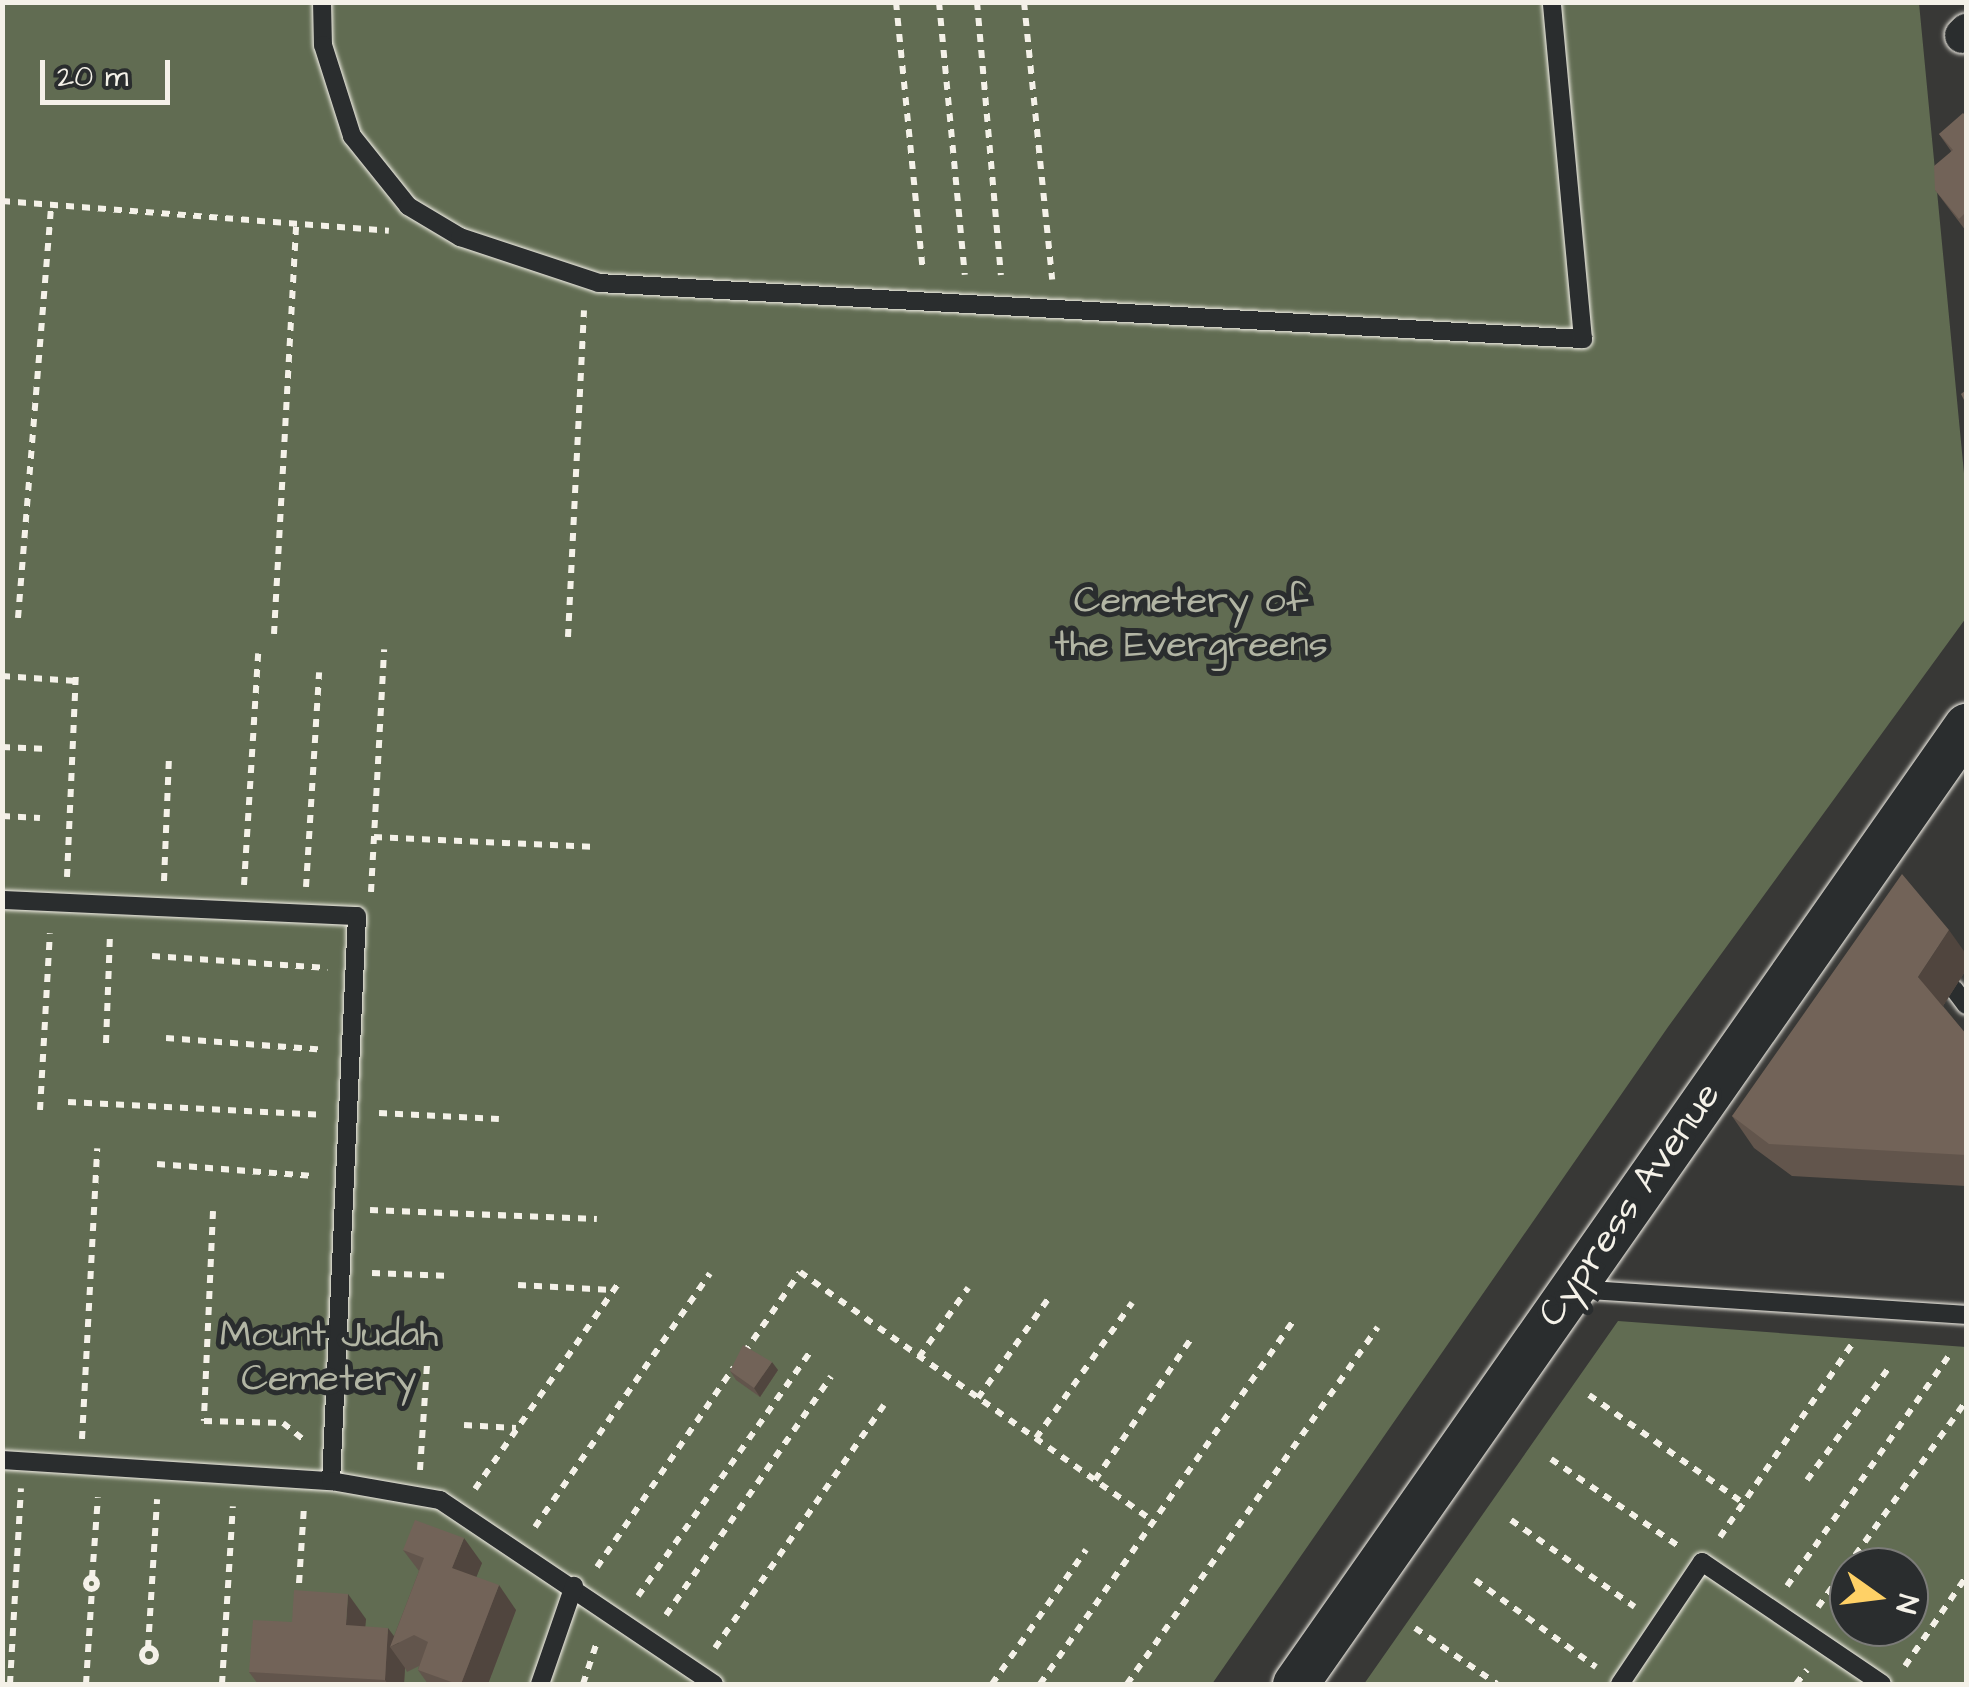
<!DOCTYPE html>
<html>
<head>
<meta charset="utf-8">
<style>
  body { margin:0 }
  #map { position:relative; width:1969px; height:1687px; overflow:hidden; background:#383836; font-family:"Architects Daughter",sans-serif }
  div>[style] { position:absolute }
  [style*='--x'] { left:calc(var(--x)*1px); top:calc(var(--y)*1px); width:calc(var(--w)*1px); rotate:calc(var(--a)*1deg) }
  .green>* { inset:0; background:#616c52 }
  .path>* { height:6px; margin-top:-3px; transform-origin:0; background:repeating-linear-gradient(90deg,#f4f1e8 0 8px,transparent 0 16px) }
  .path>.ring { margin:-3px; padding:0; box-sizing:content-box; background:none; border:6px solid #f4f1e8; border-radius:50% }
  .roads { filter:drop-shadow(0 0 2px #f4f1e8) drop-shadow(0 0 2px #f4f1e8) }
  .service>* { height:18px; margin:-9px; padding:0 9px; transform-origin:9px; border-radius:9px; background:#2a2d2e }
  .minor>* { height:35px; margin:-17.5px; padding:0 17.5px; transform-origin:17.5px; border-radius:17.5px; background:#2a2d2e }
  .tertiary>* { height:45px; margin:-22.5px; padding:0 22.5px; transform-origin:22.5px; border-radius:22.5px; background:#2a2d2e }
  .wall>* { inset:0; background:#62554c }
  .shaded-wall>* { inset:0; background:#50453e }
  .building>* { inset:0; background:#726358 }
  span { translate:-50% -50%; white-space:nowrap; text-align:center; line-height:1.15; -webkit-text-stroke:10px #2a2d2e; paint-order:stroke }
  .park-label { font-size:38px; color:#b2b5a4 }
  .street-label { font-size:38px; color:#f4f1e8 }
  .frame { position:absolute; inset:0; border:5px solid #f4f1e8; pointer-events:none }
  .north { position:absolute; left:1829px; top:1547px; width:100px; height:100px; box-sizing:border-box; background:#2a2d2e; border:2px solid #7b7b78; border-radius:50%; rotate:104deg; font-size:28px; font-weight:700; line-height:40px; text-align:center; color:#f4f1e8 }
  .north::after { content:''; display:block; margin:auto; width:35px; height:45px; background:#ffd166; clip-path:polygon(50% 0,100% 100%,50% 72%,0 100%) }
  .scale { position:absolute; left:40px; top:60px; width:130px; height:45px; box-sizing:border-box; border:5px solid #f4f1e8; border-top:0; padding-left:12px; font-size:30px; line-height:35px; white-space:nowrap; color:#f4f1e8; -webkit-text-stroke:8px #2a2d2e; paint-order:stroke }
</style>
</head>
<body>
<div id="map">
  <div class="green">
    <i style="clip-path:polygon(3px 3px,1919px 3px,1966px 494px,1966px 618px,1668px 1027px,1212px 1684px,3px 1684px)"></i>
    <i style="clip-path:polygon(evenodd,1618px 1321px,1966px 1347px,1966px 1684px,1364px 1684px,1618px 1321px,1849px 1567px,1909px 1567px,1909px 1627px,1849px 1627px,1849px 1567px)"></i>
  </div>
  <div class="path">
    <i style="--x:896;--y:2;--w:270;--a:84.3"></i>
    <i style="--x:939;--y:2;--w:274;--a:84.6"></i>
    <i style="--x:977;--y:2;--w:274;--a:85"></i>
    <i style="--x:1024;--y:2;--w:279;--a:84.2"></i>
    <i style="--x:2;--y:201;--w:388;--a:4.4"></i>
    <i style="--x:18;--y:618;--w:414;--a:-85.4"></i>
    <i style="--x:274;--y:634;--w:411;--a:-86.9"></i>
    <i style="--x:568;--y:637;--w:327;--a:-87.2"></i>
    <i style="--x:2;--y:676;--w:74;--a:3.9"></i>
    <i style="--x:2;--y:747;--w:46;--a:2.5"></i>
    <i style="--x:2;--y:816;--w:38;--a:3"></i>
    <i style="--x:374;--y:837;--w:217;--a:2.6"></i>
    <i style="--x:67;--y:877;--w:206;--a:-87.5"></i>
    <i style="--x:164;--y:881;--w:125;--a:-87.7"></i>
    <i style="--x:244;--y:885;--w:232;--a:-86.5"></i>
    <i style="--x:306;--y:887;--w:215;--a:-86.5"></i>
    <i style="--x:371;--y:892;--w:243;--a:-86.9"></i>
    <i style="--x:152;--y:956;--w:176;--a:3.9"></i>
    <i style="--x:166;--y:1038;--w:158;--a:4.3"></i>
    <i style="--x:106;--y:1043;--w:107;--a:-87.9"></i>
    <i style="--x:68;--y:1102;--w:254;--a:2.9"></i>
    <i style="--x:40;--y:1110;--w:177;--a:-86.8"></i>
    <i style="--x:379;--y:1113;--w:120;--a:2.9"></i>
    <i style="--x:157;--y:1164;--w:157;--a:4.4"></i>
    <i style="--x:370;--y:1210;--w:227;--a:2.3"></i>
    <i style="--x:213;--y:1211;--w:210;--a:92.5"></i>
    <i style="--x:204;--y:1421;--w:79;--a:1.5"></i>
    <i style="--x:283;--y:1423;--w:27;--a:39"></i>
    <i style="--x:372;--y:1273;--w:79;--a:2.2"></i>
    <i style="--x:518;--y:1285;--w:94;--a:3"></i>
    <i style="--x:744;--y:1353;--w:98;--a:-55.3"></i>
    <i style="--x:800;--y:1272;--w:432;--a:35.2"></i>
    <i style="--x:919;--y:1357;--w:85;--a:-54.6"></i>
    <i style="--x:1589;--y:1395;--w:188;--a:35"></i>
    <i style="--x:978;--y:1398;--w:121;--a:-54.7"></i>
    <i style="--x:464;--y:1425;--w:52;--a:3.3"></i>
    <i style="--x:1036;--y:1438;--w:166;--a:-54.6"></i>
    <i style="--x:82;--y:1439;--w:291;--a:-87"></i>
    <i style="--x:1551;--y:1459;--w:156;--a:34.3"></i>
    <i style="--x:420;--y:1470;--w:106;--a:-86.2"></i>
    <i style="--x:1095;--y:1480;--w:171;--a:-55.8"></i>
    <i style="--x:1807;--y:1480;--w:142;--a:-53.9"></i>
    <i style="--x:475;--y:1489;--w:250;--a:-55.1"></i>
    <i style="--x:1511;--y:1520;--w:151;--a:35.1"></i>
    <i style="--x:535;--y:1527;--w:308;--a:-55.4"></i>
    <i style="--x:1720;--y:1537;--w:239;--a:-55.6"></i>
    <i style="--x:597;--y:1567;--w:242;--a:-55.6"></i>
    <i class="ring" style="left:85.5px;top:1577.5px;width:5px;height:5px"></i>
    <i style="--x:92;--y:1578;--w:81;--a:-85.8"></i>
    <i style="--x:1475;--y:1580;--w:149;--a:35.7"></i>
    <i style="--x:1787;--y:1586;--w:284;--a:-54.9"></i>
    <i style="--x:638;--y:1596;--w:302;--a:-54.8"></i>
    <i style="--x:298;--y:1599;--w:92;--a:-86.3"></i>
    <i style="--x:1818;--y:1607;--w:254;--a:-54.3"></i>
    <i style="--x:666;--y:1615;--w:290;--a:-55.3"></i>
    <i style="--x:1415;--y:1628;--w:99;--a:34.3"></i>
    <i class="ring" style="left:142px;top:1648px;width:8px;height:8px"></i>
    <i style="--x:148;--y:1648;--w:149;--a:-86.5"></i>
    <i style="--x:715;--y:1648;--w:296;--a:-55.2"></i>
    <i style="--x:1905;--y:1666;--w:108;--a:-55.6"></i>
    <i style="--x:10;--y:1684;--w:196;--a:-86.8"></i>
    <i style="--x:86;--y:1684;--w:96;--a:-86.4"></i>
    <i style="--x:222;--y:1684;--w:178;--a:-86.5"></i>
    <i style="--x:583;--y:1684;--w:44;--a:-71.6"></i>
    <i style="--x:992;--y:1684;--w:164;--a:-55"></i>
    <i style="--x:1040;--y:1684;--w:446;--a:-55.1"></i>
    <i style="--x:1127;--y:1684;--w:436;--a:-54.9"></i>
    <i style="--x:1796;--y:1684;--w:18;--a:-52"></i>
  </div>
  <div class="roads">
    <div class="service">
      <i style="--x:322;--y:2;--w:43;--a:88.7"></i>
      <i style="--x:323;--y:45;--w:96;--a:72.3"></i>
      <i style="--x:352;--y:136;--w:90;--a:51.3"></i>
      <i style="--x:408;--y:206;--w:61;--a:30.8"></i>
      <i style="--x:460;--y:237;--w:146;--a:18.3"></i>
      <i style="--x:599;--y:283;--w:986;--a:3.26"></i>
      <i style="--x:1583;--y:339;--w:338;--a:-95.3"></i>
      <i style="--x:2;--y:900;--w:355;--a:2.6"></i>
      <i style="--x:357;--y:916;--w:566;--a:92.63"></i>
      <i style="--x:1954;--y:989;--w:20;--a:53"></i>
      <i style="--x:1576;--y:1289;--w:391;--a:3.8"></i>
      <i style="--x:2;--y:1460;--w:330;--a:3.7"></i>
      <i style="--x:331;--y:1481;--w:111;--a:9.9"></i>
      <i style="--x:440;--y:1500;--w:330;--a:33.9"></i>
      <i style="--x:540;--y:1684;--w:104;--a:-70.9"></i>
      <i style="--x:1620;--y:1684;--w:147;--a:-56.1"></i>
      <i style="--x:1702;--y:1562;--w:217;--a:34.1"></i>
    </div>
    <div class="minor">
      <i style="--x:1962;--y:35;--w:6;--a:-45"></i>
    </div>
    <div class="tertiary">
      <i style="--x:1295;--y:1684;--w:1170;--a:-54.99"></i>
    </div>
  </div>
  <div class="wall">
    <i style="clip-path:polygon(1966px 116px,1966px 231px,1935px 190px,1951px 151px,1939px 134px)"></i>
    <i style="clip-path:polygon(1966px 954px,1966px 970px,1943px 1006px,1966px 1034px,1966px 1186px,1792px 1176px,1754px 1148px,1732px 1116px)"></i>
    <i style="clip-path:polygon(778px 1370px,760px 1397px,736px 1380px,730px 1371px)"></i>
    <i style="clip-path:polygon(403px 1550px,482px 1563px,476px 1577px,516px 1610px,488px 1684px,428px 1684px,418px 1670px,419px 1666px,407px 1672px,405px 1668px,404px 1684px,258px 1684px,249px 1672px,292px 1622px,366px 1619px,365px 1627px,394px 1636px,419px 1571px)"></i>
  </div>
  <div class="shaded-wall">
    <i style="clip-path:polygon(1949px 930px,1966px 954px,1966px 970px,1941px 1009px,1918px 977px)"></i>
    <i style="clip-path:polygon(772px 1362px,778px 1370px,760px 1397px,754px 1388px)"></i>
    <i style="clip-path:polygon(464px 1538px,482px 1563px,470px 1593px,452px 1568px)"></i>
    <i style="clip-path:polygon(499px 1585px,516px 1610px,488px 1684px,461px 1684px)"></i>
    <i style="clip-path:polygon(348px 1594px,366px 1619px,363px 1650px,346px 1625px)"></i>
    <i style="clip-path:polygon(388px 1628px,399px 1643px,390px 1647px,405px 1668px,404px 1684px,388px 1684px,385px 1680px)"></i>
  </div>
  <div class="building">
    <i style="clip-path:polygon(1963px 113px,1966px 116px,1966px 212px,1959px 219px,1935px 190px,1934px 166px,1953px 150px,1939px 134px)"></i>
    <i style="clip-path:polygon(1966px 390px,1966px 404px,1961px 394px)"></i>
    <i style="clip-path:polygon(1902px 874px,1949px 930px,1918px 977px,1966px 1034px,1966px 1155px,1769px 1144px,1732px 1116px)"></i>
    <i style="clip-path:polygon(743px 1345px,772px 1362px,754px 1388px,730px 1371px)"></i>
    <i style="clip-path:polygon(415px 1520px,464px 1538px,452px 1568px,499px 1585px,461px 1684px,457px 1684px,418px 1670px,428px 1642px,414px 1635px,390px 1647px,424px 1558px,403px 1550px)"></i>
    <i style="clip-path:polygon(294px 1590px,348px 1594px,346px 1625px,388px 1628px,385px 1680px,249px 1672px,253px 1620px,292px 1622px)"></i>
  </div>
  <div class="park-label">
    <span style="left:1191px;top:624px">Cemetery of<br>the Evergreens</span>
    <span style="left:329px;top:1358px">Mount Judah<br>Cemetery</span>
  </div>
  <div class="street-label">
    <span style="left:1630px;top:1205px;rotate:-55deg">Cypress Avenue</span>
  </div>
  <div class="frame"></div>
  <div class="north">N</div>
  <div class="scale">20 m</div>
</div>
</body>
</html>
